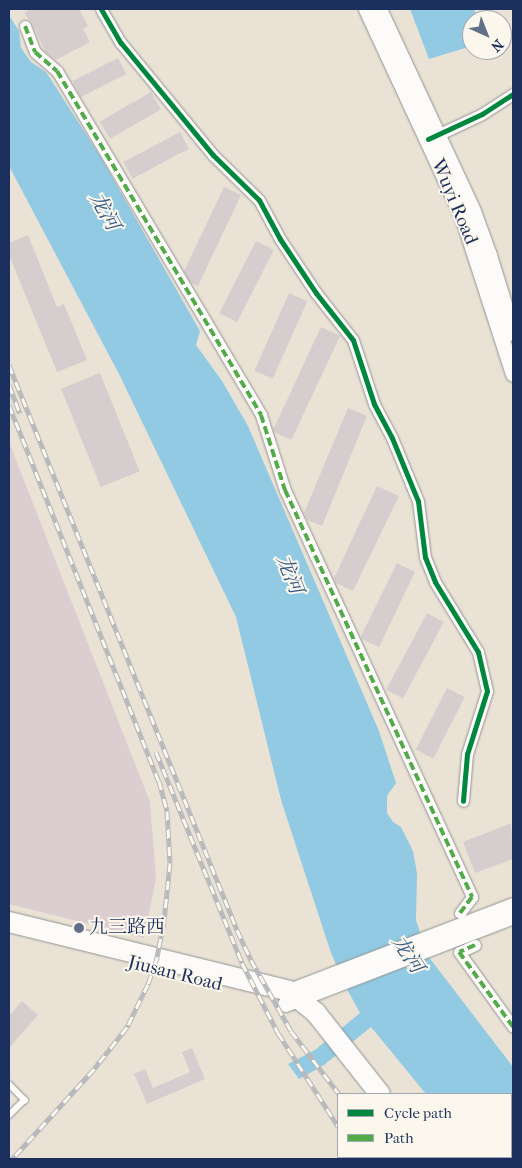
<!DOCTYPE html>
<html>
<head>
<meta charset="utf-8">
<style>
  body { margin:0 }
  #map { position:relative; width:522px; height:1168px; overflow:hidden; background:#eae3d5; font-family:"IM FELL French Canon","Noto Serif SC",serif }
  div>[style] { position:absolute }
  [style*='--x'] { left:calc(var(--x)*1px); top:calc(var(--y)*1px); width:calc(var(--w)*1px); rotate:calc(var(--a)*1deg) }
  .industrial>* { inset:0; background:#dcced0 }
  .water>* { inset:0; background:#91cae2 }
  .building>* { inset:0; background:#d6cdce; transform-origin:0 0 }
  .roads { filter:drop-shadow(0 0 1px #939393) drop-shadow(0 0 1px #939393) }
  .lane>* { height:5.5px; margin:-2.75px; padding:0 2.75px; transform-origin:2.75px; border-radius:2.75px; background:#fcfbf9 }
  .street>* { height:11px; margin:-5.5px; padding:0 5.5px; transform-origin:5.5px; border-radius:5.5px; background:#fcfbf9 }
  .secondary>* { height:15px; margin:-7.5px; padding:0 7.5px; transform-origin:7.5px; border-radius:7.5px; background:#fcfbf9 }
  .highway>* { height:20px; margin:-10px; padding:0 10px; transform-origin:10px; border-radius:10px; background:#fcfbf9 }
  .rail>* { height:5px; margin-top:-2.5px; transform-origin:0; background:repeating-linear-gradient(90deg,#fbf7ec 0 9px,#b6b8bb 0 18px); box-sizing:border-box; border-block:1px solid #b6b8bb }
  .quiet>* { height:4px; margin-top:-2px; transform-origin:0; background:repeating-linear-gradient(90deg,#52ab49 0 8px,transparent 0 12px) }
  .cycleway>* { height:5px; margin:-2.5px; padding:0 2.5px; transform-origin:2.5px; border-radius:2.5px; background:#00873e }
  .dots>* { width:14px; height:14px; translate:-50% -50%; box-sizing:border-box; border:2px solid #fbf7ec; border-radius:50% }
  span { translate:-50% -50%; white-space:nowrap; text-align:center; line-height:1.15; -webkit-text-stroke:4px #fbf7ec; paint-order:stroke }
  .street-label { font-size:19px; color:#1b2f5e }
  .poi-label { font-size:19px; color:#1b2f5e }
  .left { translate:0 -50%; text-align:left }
  .water-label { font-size:20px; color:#335a87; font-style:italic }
  .frame { position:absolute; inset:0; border:10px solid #1b2f5e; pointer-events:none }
  .legend { position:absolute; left:337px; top:1093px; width:175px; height:65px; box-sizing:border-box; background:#fbf7ec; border:1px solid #a1a7b3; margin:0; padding:6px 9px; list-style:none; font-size:15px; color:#1b2f5e }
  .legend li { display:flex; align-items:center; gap:10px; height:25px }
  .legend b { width:25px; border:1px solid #a1a7b3 }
  .north { position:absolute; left:462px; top:10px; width:50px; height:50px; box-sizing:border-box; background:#fbf7ec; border:1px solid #a1a7b3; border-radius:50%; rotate:136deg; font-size:14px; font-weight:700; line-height:20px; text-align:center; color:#1b2f5e }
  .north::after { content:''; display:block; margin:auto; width:18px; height:22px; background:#636e88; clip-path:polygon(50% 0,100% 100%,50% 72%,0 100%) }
</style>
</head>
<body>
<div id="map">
  <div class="industrial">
    <i style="clip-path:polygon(9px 442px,150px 802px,156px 879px,144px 938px,9px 904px)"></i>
  </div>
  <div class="water">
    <i style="clip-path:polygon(410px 9px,474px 9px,478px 20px,472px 20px,472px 46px,429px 59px)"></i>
    <i style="clip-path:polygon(9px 15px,19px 31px,21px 48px,31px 62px,46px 72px,100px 156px,200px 331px,196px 345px,222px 381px,248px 426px,379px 731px,396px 783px,387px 796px,387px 813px,393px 822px,401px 827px,413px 851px,417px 873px,416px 920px,428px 956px,513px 1067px,513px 1159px,478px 1159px,476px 1157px,511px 1157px,511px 1094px,426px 1094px,371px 1027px,324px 1065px,299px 1079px,288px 1064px,315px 1050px,360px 1013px,348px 991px,331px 953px,281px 800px,236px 617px,119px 374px,9px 166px)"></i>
  </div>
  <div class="building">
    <i style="clip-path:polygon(31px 9px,79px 9px,88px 26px,83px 29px,90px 42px,56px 60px,45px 51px,32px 23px,24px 13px)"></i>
    <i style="left:118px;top:58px;width:18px;height:51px;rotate:63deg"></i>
    <i style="left:151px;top:92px;width:20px;height:59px;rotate:60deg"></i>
    <i style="left:180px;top:132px;width:19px;height:64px;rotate:62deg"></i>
    <i style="clip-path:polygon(224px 187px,241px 195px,198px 286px,191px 283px,184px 271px)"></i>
    <i style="clip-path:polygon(28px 235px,57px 307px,64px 304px,87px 360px,57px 372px,9px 255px,9px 243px)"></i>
    <i style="left:256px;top:241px;width:20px;height:81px;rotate:27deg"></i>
    <i style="left:289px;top:293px;width:20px;height:85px;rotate:24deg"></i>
    <i style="left:321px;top:327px;width:21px;height:115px;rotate:25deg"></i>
    <i style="left:100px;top:373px;width:106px;height:42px;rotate:68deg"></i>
    <i style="clip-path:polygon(348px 408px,367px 416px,322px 526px,307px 520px,304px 513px)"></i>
    <i style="clip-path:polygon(377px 486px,399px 496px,353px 591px,336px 583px,334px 578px)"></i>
    <i style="clip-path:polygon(397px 563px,415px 572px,379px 647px,362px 639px,361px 636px)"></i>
    <i style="left:427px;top:613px;width:19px;height:87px;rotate:28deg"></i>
    <i style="left:447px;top:688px;width:20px;height:69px;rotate:27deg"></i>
    <i style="clip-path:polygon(511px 823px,513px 859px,475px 873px,463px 842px)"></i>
    <i style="clip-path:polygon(22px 1001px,38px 1015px,9px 1048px,9px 1016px)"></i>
    <i style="clip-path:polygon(192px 1048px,205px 1079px,147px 1104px,134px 1074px,145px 1069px,153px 1088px,190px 1072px,182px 1052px)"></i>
  </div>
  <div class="roads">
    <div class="lane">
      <i style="--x:9;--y:1084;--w:23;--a:45"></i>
      <i style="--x:25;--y:1100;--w:23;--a:135"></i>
    </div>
    <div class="street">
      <i style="--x:101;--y:9;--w:39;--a:60"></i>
      <i style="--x:121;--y:43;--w:145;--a:50.6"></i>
      <i style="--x:213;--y:155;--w:64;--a:44.4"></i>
      <i style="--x:259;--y:200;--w:44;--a:61.7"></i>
      <i style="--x:280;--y:239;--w:65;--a:56.3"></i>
      <i style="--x:316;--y:293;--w:60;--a:51.8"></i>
      <i style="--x:353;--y:340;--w:67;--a:71.8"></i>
      <i style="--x:374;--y:404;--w:38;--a:62"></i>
      <i style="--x:392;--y:438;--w:68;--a:67.6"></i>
      <i style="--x:418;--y:501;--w:56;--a:82.9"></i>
      <i style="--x:425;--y:557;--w:27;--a:68"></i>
      <i style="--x:435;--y:582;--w:82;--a:58.4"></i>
      <i style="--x:478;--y:652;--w:40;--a:77"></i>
      <i style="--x:487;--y:691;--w:66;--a:107.6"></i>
      <i style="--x:467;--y:754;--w:47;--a:94.9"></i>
      <i style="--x:25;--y:26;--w:28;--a:69"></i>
      <i style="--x:35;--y:52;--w:29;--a:41"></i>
      <i style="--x:57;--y:71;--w:400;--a:59.3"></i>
      <i style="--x:261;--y:415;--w:79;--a:72.3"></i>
      <i style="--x:285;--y:490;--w:448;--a:65.3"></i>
      <i style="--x:472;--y:897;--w:20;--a:127"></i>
      <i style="--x:431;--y:138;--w:56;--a:-25.2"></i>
      <i style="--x:482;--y:114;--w:37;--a:-33"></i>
      <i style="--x:475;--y:945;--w:17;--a:156"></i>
      <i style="--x:459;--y:952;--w:92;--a:54.2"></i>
    </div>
    <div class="secondary">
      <i style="--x:366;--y:9;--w:228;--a:65.1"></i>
      <i style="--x:462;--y:216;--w:166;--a:72.1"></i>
      <i style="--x:379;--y:9;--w:223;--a:65"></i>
      <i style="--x:473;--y:211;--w:47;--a:70"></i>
      <i style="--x:489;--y:255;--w:82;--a:72.9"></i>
      <i style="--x:289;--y:991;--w:240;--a:-21"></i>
      <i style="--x:285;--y:1004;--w:244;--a:-21.1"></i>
    </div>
    <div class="highway">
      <i style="--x:9;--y:922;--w:288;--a:13.8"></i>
      <i style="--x:289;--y:991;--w:35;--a:39"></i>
      <i style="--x:316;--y:1013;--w:103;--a:51.7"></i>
      <i style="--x:413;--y:1157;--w:3;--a:45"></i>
      <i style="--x:429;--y:1157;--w:3;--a:45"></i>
    </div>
  </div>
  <div class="rail">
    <i style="--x:9;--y:365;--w:609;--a:68.02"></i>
    <i style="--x:237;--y:930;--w:33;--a:65"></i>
    <i style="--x:251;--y:960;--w:81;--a:60.6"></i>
    <i style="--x:291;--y:1031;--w:79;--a:52.7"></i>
    <i style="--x:9;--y:385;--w:30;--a:69"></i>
    <i style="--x:9;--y:405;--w:405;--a:68.3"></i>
    <i style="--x:159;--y:781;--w:31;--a:75"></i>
    <i style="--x:167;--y:811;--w:52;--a:86.7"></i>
    <i style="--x:170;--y:863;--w:58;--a:95.9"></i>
    <i style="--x:164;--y:921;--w:38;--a:101"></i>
    <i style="--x:157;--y:958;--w:28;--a:109"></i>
    <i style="--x:148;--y:984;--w:48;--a:116"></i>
    <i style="--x:127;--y:1027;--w:53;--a:128.2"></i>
    <i style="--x:94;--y:1069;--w:122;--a:132.3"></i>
    <i style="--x:156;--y:752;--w:228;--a:67.8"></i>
    <i style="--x:242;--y:963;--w:79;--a:62.8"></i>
    <i style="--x:278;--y:1033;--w:111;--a:57.2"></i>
    <i style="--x:362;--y:1157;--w:3;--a:45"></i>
    <i style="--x:387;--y:1157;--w:3;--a:45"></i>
  </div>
  <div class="quiet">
    <i style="--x:25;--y:26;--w:28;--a:69"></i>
    <i style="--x:35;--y:52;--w:29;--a:41"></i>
    <i style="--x:57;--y:71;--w:400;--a:59.3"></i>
    <i style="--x:261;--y:415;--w:79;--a:72.3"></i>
    <i style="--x:285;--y:490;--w:448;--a:65.3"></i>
    <i style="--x:472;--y:897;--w:20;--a:127"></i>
    <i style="--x:475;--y:945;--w:17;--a:156"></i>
    <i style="--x:459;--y:952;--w:92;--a:54.2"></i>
  </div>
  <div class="cycleway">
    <i style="--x:101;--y:9;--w:39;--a:60"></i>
    <i style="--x:121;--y:43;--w:145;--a:50.6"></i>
    <i style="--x:213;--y:155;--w:64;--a:44.4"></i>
    <i style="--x:259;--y:200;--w:44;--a:61.7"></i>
    <i style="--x:280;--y:239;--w:65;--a:56.3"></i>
    <i style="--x:316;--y:293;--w:60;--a:51.8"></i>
    <i style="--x:353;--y:340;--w:67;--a:71.8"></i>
    <i style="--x:374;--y:404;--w:38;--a:62"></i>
    <i style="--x:392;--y:438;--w:68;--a:67.6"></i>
    <i style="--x:418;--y:501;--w:56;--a:82.9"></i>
    <i style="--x:425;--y:557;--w:27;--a:68"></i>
    <i style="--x:435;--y:582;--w:82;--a:58.4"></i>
    <i style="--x:478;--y:652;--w:40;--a:77"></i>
    <i style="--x:487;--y:691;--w:66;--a:107.6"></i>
    <i style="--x:467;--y:754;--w:47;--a:94.9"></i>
    <i style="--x:428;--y:139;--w:60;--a:-24.8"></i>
    <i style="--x:482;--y:114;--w:37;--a:-33"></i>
  </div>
  <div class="dots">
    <i style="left:79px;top:928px;background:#636e88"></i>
  </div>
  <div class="street-label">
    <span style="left:454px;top:202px;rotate:67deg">Wuyi Road</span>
    <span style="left:175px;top:974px;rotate:14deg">Jiusan Road</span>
  </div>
  <div class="poi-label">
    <span class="left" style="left:89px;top:928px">九三路西</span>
  </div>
  <div class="water-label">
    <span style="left:105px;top:211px;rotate:61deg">龙河</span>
    <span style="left:290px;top:574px;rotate:68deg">龙河</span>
    <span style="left:408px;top:954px;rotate:56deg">龙河</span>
  </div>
  <div class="frame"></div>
  <ul class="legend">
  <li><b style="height:6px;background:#00873e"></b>Cycle path</li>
  <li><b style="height:6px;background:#52ab49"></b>Path</li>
  </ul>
  <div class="north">N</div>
</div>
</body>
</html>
